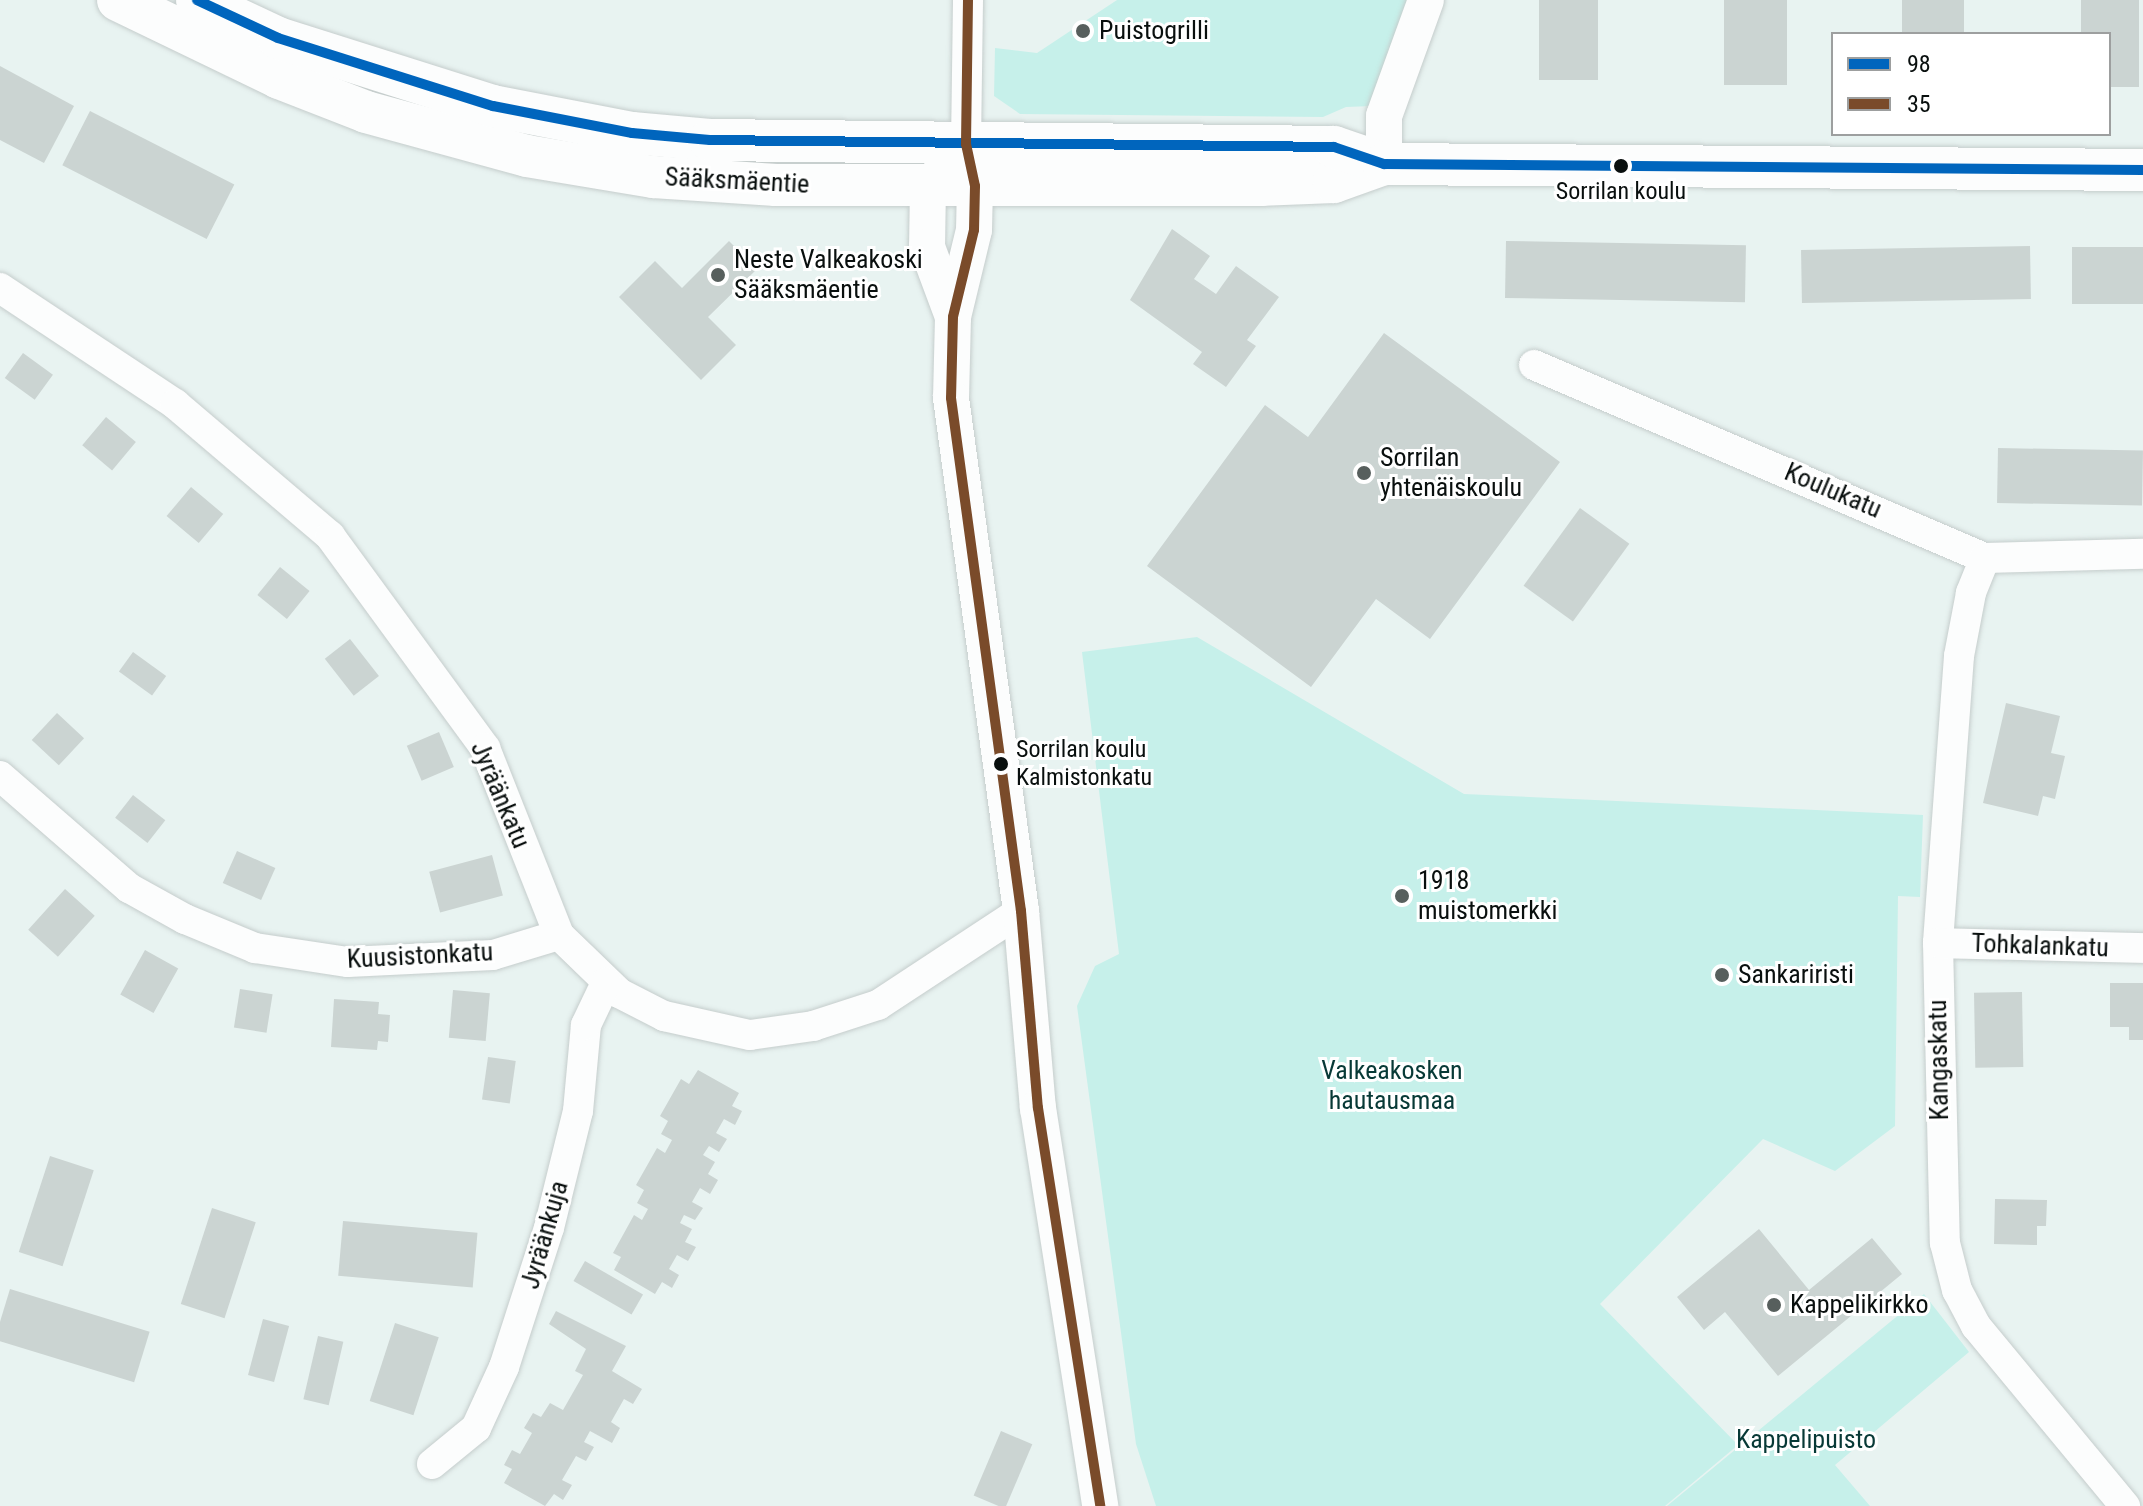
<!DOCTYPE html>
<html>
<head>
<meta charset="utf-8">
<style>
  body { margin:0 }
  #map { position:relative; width:2143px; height:1506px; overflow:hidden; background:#e8f3f1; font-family:"Roboto Condensed",sans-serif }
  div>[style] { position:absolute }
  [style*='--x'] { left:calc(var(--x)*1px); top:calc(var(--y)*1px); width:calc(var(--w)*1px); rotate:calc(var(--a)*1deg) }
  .green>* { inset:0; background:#c6f0ea }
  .building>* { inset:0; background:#cbd4d2; transform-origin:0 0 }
  .roads { filter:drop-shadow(0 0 2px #c5cdcc) drop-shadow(0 0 2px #c5cdcc) }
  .minor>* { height:30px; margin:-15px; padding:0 15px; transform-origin:15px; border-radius:15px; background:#fcfdfd }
  .tertiary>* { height:36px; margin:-18px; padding:0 18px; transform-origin:18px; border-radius:18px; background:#fcfdfd }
  .secondary>* { height:42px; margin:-21px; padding:0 21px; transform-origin:21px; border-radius:21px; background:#fcfdfd }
  .bus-1>* { height:10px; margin:-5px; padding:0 5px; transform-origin:5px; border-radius:5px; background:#0065bd }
  .bus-2>* { height:10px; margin:-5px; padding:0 5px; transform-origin:5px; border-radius:5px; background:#7a4b2a }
  .dots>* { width:22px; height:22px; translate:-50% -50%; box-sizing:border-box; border:4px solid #fff; border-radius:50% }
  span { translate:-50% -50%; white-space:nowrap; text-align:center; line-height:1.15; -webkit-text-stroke:6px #fff; paint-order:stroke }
  .bus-label { font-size:24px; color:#090f0e }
  .left { translate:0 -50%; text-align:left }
  .poi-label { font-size:26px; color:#090f0e }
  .street-label { font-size:26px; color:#090f0e }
  .park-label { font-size:26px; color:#073936 }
  .legend { position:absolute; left:1831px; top:32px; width:280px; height:104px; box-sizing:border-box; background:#fff; border:2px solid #9d9f9f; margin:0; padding:10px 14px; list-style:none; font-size:24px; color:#090f0e }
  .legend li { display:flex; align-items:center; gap:16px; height:40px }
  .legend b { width:40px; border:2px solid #9d9f9f }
</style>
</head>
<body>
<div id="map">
  <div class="green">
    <i style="clip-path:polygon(1117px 0,1409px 0,1372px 106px,1346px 107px,1323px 117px,1020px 114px,994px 96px,995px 48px,1037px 53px)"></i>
    <i style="clip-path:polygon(1197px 637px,1464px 794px,1923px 815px,1920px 897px,1898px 896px,1895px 1126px,1835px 1171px,1763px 1139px,1600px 1304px,1738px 1445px,1665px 1506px,1156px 1506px,1136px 1444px,1077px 1006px,1095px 966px,1119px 954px,1082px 652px)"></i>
    <i style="clip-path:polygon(1924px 1294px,1969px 1352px,1835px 1465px,1870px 1506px,1667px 1506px)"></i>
  </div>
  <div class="building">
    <i style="left:1539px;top:0;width:59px;height:80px"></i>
    <i style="left:1724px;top:0;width:63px;height:85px"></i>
    <i style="left:1902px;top:0;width:62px;height:34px"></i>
    <i style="clip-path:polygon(2081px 0,2139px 0,2139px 87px,2109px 87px,2109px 34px,2081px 34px)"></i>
    <i style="clip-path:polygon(0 66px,74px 106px,44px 163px,0 140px)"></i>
    <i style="left:90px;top:111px;width:162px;height:61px;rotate:27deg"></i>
    <i style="clip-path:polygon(1172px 229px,1210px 256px,1194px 279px,1216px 294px,1236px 266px,1279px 297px,1247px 340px,1256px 346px,1226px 387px,1193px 364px,1202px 352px,1130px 300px)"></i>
    <i style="clip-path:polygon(729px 241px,757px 269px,708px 317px,736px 345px,701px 380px,619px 297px,655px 261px,682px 288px)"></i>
    <i style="left:1506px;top:241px;width:240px;height:57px;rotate:1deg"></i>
    <i style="left:2030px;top:246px;width:53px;height:229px;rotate:89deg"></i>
    <i style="left:2143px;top:247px;width:57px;height:71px;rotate:90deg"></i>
    <i style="clip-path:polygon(1384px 333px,1560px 462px,1430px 639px,1376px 599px,1311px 687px,1147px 566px,1265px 405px,1308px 437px)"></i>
    <i style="left:23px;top:353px;width:37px;height:31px;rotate:36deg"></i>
    <i style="left:106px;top:417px;width:39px;height:37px;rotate:40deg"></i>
    <i style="left:1998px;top:448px;width:145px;height:55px;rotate:1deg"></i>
    <i style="left:191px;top:487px;width:42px;height:38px;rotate:40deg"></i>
    <i style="left:1580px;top:508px;width:61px;height:96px;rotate:36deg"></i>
    <i style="left:280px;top:567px;width:38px;height:36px;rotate:39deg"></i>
    <i style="left:350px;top:639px;width:47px;height:32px;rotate:52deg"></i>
    <i style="left:133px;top:652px;width:41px;height:24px;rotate:36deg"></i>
    <i style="clip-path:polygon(2006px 703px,2060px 716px,2051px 753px,2065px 756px,2055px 799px,2043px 796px,2038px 816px,1983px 803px)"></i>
    <i style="left:57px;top:713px;width:37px;height:37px;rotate:43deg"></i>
    <i style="left:439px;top:732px;width:38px;height:35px;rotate:67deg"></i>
    <i style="left:133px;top:795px;width:41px;height:29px;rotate:38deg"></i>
    <i style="left:237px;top:851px;width:42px;height:35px;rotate:24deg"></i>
    <i style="left:492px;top:855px;width:42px;height:65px;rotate:75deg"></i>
    <i style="left:65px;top:889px;width:40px;height:55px;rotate:42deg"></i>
    <i style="left:145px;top:950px;width:38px;height:51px;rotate:29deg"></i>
    <i style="clip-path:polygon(2110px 983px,2143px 983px,2143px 1040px,2129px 1040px,2129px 1027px,2110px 1027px)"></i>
    <i style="left:240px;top:989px;width:33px;height:39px;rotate:9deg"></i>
    <i style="left:453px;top:990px;width:37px;height:48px;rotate:5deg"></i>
    <i style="left:2022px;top:992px;width:75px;height:48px;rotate:89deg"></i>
    <i style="clip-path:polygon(334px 999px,379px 1002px,378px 1014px,390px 1015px,388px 1042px,378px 1041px,377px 1050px,331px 1047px)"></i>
    <i style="left:488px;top:1057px;width:28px;height:43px;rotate:8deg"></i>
    <i style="clip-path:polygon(698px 1070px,739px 1093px,732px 1106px,742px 1111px,735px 1125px,724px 1119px,716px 1133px,727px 1139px,719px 1152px,709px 1146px,703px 1155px,715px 1162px,708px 1174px,718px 1180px,710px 1194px,700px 1188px,692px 1202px,703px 1208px,695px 1220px,684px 1215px,680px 1223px,692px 1229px,685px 1242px,696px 1247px,688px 1261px,677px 1255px,669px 1269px,679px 1275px,672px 1288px,662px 1282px,655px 1294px,614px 1270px,621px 1257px,613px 1253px,634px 1215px,642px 1220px,648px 1209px,637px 1203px,644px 1190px,636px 1185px,657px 1148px,665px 1153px,672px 1140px,661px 1134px,668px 1121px,660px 1116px,681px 1079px,689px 1084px)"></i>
    <i style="left:50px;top:1156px;width:46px;height:101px;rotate:18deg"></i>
    <i style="clip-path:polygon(1995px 1199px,2047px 1200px,2046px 1226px,2037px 1226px,2037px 1245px,1994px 1244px)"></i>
    <i style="left:212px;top:1208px;width:46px;height:101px;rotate:18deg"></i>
    <i style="left:343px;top:1221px;width:135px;height:55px;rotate:5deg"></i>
    <i style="clip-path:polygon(1759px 1229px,1809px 1290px,1872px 1238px,1902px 1274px,1778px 1376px,1725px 1312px,1704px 1330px,1677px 1297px)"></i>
    <i style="left:585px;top:1261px;width:67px;height:23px;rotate:30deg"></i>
    <i style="left:10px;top:1289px;width:146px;height:53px;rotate:17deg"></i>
    <i style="clip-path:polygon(556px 1311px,626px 1346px,612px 1371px,642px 1389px,633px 1404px,624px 1399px,611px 1422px,620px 1428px,612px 1443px,590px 1431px,584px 1442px,594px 1447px,586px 1461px,576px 1456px,562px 1480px,572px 1485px,563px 1500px,554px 1494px,545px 1506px,504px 1483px,512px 1469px,504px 1465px,512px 1450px,520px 1454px,532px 1433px,524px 1428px,533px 1413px,541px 1417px,550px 1403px,563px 1410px,583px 1375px,575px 1371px,586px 1349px,549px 1324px)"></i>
    <i style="left:263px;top:1319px;width:27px;height:58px;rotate:15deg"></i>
    <i style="left:395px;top:1323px;width:46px;height:82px;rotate:18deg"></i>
    <i style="left:318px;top:1336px;width:26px;height:65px;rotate:13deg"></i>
    <i style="left:1001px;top:1431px;width:34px;height:70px;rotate:23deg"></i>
  </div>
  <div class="roads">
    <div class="minor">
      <i style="--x:966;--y:144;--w:144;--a:-89.2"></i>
      <i style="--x:0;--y:288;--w:210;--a:33.5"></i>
      <i style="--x:175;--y:404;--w:204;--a:40.4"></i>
      <i style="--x:330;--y:536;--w:263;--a:53.8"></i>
      <i style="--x:485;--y:748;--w:201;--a:68.4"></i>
      <i style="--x:559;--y:935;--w:83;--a:44"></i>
      <i style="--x:619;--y:993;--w:51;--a:27.1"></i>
      <i style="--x:664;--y:1016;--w:88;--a:12.5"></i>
      <i style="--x:750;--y:1035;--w:64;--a:-8.1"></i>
      <i style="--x:813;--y:1026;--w:68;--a:-17.9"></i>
      <i style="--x:878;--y:1005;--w:171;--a:-33.3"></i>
      <i style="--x:1534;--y:365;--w:491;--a:23.2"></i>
      <i style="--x:1985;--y:558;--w:158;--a:-1.5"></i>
      <i style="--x:1985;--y:558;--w:38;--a:112"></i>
      <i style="--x:1971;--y:593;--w:64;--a:100.8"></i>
      <i style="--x:1959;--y:656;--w:288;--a:94.2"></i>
      <i style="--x:1938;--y:943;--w:300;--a:88.7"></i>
      <i style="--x:1945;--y:1243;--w:49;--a:75.7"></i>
      <i style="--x:1957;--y:1290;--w:41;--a:62.2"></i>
      <i style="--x:1976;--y:1326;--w:234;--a:50.4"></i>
      <i style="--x:0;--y:776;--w:171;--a:41"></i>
      <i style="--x:129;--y:888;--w:64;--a:29"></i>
      <i style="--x:185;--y:919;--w:76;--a:22.5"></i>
      <i style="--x:255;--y:948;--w:94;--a:8.6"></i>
      <i style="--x:348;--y:962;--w:145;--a:-2.8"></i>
      <i style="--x:493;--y:955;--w:69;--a:-16.9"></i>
      <i style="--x:1938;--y:943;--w:205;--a:1.4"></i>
      <i style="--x:432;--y:1464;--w:57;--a:-39.3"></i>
      <i style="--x:476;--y:1428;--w:67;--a:-65.3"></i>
      <i style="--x:504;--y:1367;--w:146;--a:-72.1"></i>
      <i style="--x:549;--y:1228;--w:121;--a:-76.1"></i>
      <i style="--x:578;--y:1111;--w:86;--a:-84.7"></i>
      <i style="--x:586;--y:1025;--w:47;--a:-64.5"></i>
    </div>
    <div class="tertiary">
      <i style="--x:969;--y:157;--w:30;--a:78"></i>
      <i style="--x:975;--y:186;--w:44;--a:91.3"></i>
      <i style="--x:974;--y:230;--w:89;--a:103.6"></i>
      <i style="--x:953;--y:317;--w:81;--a:91.4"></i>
      <i style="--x:951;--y:398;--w:518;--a:82.23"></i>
      <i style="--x:1021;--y:911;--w:198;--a:85.1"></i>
      <i style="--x:1038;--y:1108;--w:403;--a:81.1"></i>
      <i style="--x:948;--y:164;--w:30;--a:132"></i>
      <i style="--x:928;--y:186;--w:61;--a:90.9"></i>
      <i style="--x:927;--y:247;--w:75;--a:69.6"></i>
      <i style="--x:1384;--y:164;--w:48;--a:-90"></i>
      <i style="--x:1384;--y:116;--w:123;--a:-70.1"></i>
    </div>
    <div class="secondary">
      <i style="--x:118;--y:0;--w:179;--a:25.8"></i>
      <i style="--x:279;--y:78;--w:93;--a:21.3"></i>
      <i style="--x:366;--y:112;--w:167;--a:15.3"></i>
      <i style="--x:527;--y:156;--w:128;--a:9.5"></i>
      <i style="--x:653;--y:177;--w:123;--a:3.7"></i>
      <i style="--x:776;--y:185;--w:485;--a:0"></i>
      <i style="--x:1261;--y:185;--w:73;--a:-2.4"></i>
      <i style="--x:1334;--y:182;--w:53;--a:-19.8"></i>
      <i style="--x:197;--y:0;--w:89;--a:25.1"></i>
      <i style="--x:278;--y:38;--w:225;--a:17.6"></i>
      <i style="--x:493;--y:106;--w:142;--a:11"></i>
      <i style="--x:632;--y:133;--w:78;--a:5.1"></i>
      <i style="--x:710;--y:140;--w:624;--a:0.64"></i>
      <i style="--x:1334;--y:147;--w:53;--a:18.8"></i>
      <i style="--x:1384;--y:164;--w:759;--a:0.45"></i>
    </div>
  </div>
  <div class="bus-1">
    <i style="--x:197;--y:0;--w:89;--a:25.1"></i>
    <i style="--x:278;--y:38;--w:225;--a:17.6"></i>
    <i style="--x:493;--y:106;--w:142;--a:11"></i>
    <i style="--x:632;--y:133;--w:78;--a:5.1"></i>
    <i style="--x:710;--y:140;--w:624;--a:0.64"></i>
    <i style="--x:1334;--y:147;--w:53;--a:18.8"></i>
    <i style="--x:1384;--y:164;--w:759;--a:0.45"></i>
  </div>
  <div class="bus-2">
    <i style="--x:968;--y:0;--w:144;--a:90.8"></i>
    <i style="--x:966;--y:144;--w:43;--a:77.9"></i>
    <i style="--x:975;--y:186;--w:44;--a:91.3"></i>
    <i style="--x:974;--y:230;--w:89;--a:103.6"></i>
    <i style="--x:953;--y:317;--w:81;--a:91.4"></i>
    <i style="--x:951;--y:398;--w:518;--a:82.23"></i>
    <i style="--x:1021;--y:911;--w:198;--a:85.1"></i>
    <i style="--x:1038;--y:1108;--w:403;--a:81.1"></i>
  </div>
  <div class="dots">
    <i style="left:1083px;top:31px;background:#575f5d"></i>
    <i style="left:1621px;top:166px;background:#090f0e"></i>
    <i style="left:718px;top:275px;background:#575f5d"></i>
    <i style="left:1364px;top:473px;background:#575f5d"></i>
    <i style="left:1001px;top:764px;background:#090f0e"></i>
    <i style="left:1402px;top:896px;background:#575f5d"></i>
    <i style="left:1722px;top:975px;background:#575f5d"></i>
    <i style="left:1774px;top:1305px;background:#575f5d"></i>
  </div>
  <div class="bus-label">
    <span style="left:1621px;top:192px">Sorrilan koulu</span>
    <span class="left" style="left:1016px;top:764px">Sorrilan koulu<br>Kalmistonkatu</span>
  </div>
  <div class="poi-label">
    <span class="left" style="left:1099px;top:31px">Puistogrilli</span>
    <span class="left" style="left:734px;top:275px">Neste Valkeakoski<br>Sääksmäentie</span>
    <span class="left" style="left:1380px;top:473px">Sorrilan<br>yhtenäiskoulu</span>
    <span class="left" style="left:1418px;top:896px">1918<br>muistomerkki</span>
    <span class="left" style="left:1738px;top:975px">Sankariristi</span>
    <span class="left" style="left:1790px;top:1305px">Kappelikirkko</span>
  </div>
  <div class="street-label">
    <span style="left:737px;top:181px;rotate:3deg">Sääksmäentie</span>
    <span style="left:1833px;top:491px;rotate:23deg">Koulukatu</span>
    <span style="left:500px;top:795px;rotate:67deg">Jyräänkatu</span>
    <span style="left:2040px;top:946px;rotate:2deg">Tohkalankatu</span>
    <span style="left:420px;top:956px;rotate:-3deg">Kuusistonkatu</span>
    <span style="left:1939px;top:1060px;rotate:-91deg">Kangaskatu</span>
    <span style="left:545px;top:1235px;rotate:-74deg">Jyräänkuja</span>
  </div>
  <div class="park-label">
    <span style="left:1392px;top:1086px">Valkeakosken<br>hautausmaa</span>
    <span style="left:1806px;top:1440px">Kappelipuisto</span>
  </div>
  <ul class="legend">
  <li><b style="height:10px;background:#0065bd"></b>98</li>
  <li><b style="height:10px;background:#7a4b2a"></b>35</li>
  </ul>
</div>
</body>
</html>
